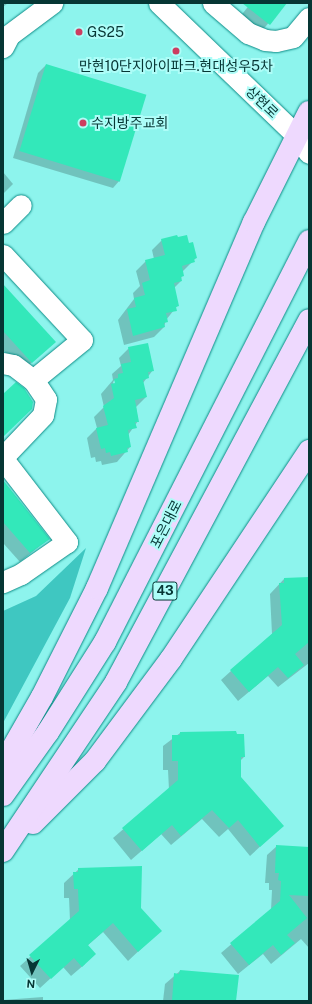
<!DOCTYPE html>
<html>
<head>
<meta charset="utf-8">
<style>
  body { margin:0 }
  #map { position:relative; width:312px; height:1004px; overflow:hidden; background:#8df4ed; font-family:"Public Sans","Noto Sans KR",sans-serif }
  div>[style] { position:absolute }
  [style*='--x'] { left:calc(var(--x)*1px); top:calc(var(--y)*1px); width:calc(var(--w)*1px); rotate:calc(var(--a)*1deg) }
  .green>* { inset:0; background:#3fc7c1 }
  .shadow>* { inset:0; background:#0003 }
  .building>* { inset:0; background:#33e8ba; transform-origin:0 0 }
  .roads { filter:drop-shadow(0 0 1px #0d8b86) drop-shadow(0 0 1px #0d8b86) }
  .minor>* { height:21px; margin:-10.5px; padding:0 10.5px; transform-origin:10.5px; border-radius:10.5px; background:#fff }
  .major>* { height:22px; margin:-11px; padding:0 11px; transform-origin:11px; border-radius:11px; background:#eed9fe }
  .dots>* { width:11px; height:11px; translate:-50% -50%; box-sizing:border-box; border:2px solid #aefdf8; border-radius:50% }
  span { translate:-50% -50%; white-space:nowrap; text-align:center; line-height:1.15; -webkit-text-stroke:4px #aefdf8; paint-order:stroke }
  .shield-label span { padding:1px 3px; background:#aefdf8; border:1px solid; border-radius:3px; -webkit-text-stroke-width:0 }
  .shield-label { font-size:13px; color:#063634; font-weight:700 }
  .poi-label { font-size:14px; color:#063634 }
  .left { translate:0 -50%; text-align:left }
  .street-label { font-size:14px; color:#063634 }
  .frame { position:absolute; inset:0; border:4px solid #063634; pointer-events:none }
  .north { position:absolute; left:12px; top:952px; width:40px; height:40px; -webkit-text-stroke:3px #aefdf8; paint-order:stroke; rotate:185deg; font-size:11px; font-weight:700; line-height:16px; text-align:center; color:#063634 }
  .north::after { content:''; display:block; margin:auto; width:14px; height:18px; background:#063634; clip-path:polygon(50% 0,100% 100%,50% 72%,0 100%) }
</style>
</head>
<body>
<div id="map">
  <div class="green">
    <i style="clip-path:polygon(86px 548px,70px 598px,3px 723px,3px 611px,36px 596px)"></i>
  </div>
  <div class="shadow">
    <i style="clip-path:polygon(3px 3px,8px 3px,3px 7px)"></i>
    <i style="clip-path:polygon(251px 3px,286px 3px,259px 34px,239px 18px)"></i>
    <i style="clip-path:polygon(46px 65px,120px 180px,113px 188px,13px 158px,38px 73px)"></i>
    <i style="clip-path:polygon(3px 172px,13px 184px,3px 194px)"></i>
    <i style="clip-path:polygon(162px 240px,189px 244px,196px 258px,182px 272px,181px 281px,174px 288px,178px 305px,166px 320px,164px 327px,154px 337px,124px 345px,118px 320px,134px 299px,133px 293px,140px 286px,136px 271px,146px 261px,154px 259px,152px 250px)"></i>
    <i style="clip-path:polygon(3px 285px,55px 342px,22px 371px,3px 350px)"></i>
    <i style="clip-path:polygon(evenodd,129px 348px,153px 370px,143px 383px,146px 397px,136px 407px,138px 421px,128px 435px,130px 447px,117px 462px,102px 465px,101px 461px,96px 462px,95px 457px,91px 458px,87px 438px,97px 428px,94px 417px,104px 407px,101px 394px,113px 380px,112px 374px,121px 366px,119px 358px,129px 348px,115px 380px,117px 387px,115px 388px,113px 382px,115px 380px)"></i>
    <i style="clip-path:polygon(3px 481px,48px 539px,20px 562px,3px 543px)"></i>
    <i style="clip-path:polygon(309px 578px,309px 663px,278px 687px,268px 676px,238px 701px,221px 680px,272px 634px,270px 594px,284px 579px)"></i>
    <i style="clip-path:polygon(180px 733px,244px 757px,240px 761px,240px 777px,282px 826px,250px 856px,228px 829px,219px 837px,202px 819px,171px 845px,161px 834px,131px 860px,113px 838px,169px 790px,168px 770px,163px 770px,163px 746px)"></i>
    <i style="clip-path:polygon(277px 846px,309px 848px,309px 948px,301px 939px,271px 964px,263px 954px,238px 974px,221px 953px,271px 910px,272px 890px,269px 890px,269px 883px,265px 883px,267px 855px)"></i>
    <i style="clip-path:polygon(79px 869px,140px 908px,160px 931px,128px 961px,103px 932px,87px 946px,85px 964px,71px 976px,63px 967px,40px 988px,20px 966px,70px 921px,69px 898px,64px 898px,64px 883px)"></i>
    <i style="clip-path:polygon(180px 971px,235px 1001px,163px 1001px,165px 984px)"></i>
    <i style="clip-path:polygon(43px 997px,43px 1001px,3px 1001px,3px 1000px)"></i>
  </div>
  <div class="building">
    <i style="clip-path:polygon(242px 3px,287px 3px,270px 25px)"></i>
    <i style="left:46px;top:64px;width:105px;height:91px;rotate:17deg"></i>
    <i style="clip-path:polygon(177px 235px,178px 237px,187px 235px,189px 243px,193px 242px,197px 258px,194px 259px,195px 262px,182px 266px,184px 276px,181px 277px,182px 281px,174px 283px,179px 306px,176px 307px,177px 311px,166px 313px,168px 322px,164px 323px,165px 327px,133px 336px,127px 309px,136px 307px,134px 298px,145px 295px,142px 283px,150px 280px,145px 260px,165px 255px,161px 239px)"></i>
    <i style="clip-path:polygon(3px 284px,56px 342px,32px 363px,3px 331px)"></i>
    <i style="clip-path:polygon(148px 343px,154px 371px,148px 372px,149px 378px,143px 380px,147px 397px,135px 400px,139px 422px,135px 422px,137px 428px,128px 430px,131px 447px,127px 448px,128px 452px,111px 456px,110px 452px,106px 453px,105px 448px,101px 449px,96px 428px,108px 425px,103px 406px,114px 398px,111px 384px,115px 383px,114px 379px,118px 378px,118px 374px,123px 373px,121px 364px,131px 362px,128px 347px)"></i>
    <i style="clip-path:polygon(16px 382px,24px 388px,33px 402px,32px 409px,3px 437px,3px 394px)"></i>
    <i style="clip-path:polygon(3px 480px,50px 539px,30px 553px,3px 522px)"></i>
    <i style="clip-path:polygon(309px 577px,309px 642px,295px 654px,304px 665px,288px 678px,278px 667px,249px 692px,230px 670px,282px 625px,279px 583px,284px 583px,284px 578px)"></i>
    <i style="clip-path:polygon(236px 731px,237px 734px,244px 734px,245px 757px,241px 757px,241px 777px,284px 826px,260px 847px,238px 820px,229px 828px,212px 810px,181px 836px,172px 825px,142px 851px,122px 828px,178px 780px,178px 761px,172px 761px,172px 735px,180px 735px,180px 732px)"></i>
    <i style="clip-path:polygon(276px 845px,309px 847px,309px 896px,289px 895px,307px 918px,287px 935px,295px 943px,281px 955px,273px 945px,249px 965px,230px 943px,280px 901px,281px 881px,278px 880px,279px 873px,275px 873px)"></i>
    <i style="clip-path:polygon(142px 866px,141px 908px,162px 931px,138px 952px,113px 923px,88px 945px,96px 954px,82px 967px,74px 958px,51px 979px,29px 955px,79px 911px,78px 889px,74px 889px,73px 872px,78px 872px,78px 868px)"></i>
    <i style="clip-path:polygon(180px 970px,239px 975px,236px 1001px,172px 1001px,174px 973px,179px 974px)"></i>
  </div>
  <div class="roads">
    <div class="minor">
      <i style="--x:159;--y:3;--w:190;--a:43.9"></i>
      <i style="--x:296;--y:135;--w:22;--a:54"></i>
      <i style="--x:213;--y:3;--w:46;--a:40.6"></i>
      <i style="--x:248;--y:33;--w:18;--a:22"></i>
      <i style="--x:265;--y:40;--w:11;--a:5"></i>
      <i style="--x:276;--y:41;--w:17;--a:-13"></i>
      <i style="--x:293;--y:37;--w:25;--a:-50"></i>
      <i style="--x:3;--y:47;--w:13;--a:-63"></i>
      <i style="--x:9;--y:35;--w:54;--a:-36.7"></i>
      <i style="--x:3;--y:223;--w:25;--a:-45"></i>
      <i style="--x:3;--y:255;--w:116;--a:47.1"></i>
      <i style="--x:82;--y:340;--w:63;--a:140.8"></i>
      <i style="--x:33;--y:380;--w:25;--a:-143"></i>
      <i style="--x:13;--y:365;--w:10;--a:-169"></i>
      <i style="--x:3;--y:457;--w:58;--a:-46.4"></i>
      <i style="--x:43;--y:415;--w:16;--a:-79"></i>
      <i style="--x:46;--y:399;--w:23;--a:-124"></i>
      <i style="--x:3;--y:459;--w:105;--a:52.4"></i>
      <i style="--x:67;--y:542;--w:56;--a:145.2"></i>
      <i style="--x:21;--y:574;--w:20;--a:156"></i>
    </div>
    <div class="major">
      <i style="--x:3;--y:765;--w:78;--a:-60.2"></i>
      <i style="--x:42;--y:697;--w:122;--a:-63.2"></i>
      <i style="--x:97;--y:588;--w:398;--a:-66.8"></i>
      <i style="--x:254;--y:222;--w:123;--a:-63.4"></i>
      <i style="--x:3;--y:795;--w:77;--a:-54.5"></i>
      <i style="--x:48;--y:732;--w:107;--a:-57.7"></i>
      <i style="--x:105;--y:642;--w:450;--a:-63"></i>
      <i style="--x:33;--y:823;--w:88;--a:-45"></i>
      <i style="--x:95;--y:761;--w:127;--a:-53.3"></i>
      <i style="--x:171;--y:659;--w:250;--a:-56.4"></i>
      <i style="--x:3;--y:851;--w:203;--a:-56.2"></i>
      <i style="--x:116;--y:682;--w:410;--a:-61.9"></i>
    </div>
  </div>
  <div class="dots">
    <i style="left:79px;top:32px;background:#cc3d60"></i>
    <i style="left:176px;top:51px;background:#cc3d60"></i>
    <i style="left:83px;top:123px;background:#cc3d60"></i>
  </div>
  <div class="shield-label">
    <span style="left:165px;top:591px">43</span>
  </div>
  <div class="poi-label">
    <span class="left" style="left:87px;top:32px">GS25</span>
    <span style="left:176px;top:66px">만현10단지아이파크.현대성우5차</span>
    <span class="left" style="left:91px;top:123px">수지방주교회</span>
  </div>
  <div class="street-label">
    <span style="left:262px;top:102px;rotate:44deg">상현로</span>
    <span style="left:166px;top:524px;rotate:-63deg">포은대로</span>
  </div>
  <div class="frame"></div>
  <div class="north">N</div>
</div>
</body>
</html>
